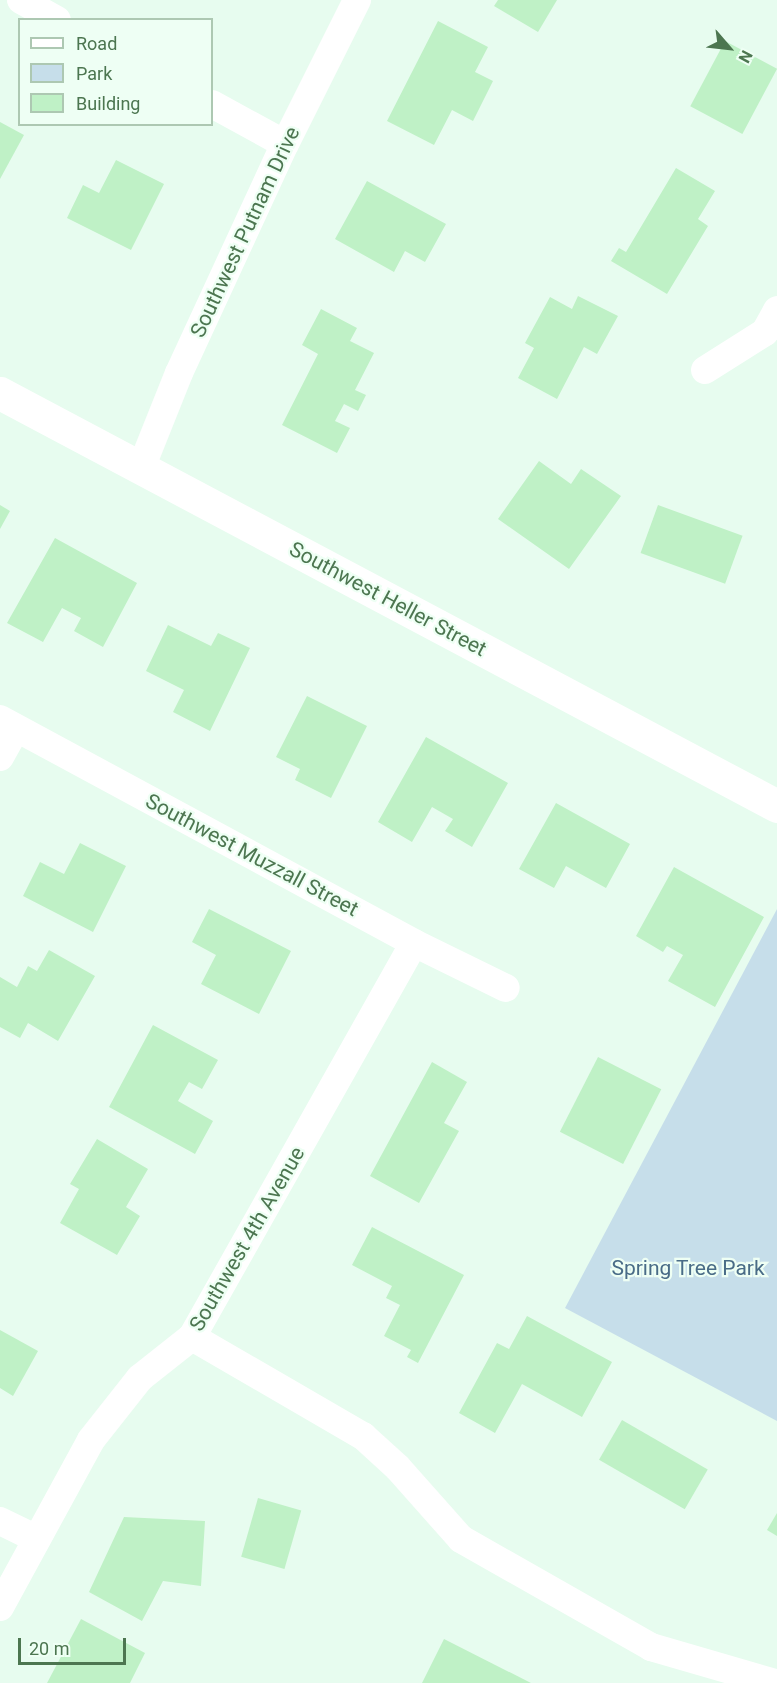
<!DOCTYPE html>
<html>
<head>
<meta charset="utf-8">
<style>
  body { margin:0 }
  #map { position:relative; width:777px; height:1683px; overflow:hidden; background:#e7fcef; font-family:Roboto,sans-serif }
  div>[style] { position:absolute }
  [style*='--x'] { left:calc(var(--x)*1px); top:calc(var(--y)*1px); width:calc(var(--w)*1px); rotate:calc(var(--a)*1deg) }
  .green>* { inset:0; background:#c6deea }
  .building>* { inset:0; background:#bff1c6; transform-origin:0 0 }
  .street>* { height:28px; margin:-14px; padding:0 14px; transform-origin:14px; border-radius:14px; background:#fff }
  .secondary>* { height:33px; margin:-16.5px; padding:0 16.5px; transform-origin:16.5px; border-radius:16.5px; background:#fff }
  span { translate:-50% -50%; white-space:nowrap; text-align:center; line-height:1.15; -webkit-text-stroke:4.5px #eefff4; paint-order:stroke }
  .street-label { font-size:21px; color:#4c7650 }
  .park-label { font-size:21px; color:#496c87 }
  .legend { position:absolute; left:18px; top:18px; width:195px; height:108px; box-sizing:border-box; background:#eefff4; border:2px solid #adc8b2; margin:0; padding:8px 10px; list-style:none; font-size:18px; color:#4c7650 }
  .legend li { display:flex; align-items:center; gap:12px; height:30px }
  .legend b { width:30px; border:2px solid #adc8b2 }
  .north { position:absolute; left:699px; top:18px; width:60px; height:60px; -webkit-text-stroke:4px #eefff4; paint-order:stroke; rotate:118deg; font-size:16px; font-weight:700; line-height:24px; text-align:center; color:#4c7650 }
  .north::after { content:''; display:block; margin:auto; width:21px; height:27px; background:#4c7650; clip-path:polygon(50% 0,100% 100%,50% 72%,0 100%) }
  .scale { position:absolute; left:18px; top:1638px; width:108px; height:27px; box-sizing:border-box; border:3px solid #4c7650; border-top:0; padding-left:8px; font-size:18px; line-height:21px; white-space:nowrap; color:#4c7650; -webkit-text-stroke:4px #eefff4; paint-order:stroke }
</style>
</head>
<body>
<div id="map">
  <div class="green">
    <i style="clip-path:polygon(777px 909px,777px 1421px,565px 1308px)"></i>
  </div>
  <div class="building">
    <i style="clip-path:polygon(498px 0,557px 0,538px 32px,494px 6px)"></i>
    <i style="clip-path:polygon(438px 21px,488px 47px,475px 72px,493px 81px,473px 121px,452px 110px,434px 145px,387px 121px)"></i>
    <i style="left:725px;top:41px;width:59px;height:74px;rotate:28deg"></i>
    <i style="clip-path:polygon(0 122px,24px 135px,0 179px)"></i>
    <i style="clip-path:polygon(116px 160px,164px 184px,131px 250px,67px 218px,83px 185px,99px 193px)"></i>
    <i style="clip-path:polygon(676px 168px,715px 191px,698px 219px,708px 226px,667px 294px,611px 261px,619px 248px,626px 252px)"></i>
    <i style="clip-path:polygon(367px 181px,446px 224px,425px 262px,405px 251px,394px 272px,335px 239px)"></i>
    <i style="clip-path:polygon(578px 296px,618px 316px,597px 354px,584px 347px,557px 399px,518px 378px,534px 348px,525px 343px,550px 297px,572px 309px)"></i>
    <i style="clip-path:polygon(321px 309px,357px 328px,350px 341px,374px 353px,355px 390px,366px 395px,358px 411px,344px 404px,335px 421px,350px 428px,337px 453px,282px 425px,318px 354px,302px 345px)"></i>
    <i style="clip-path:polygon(539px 461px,571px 484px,581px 469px,621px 496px,569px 569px,498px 519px)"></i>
    <i style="clip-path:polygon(0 505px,10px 511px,0 529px)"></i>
    <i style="left:658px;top:505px;width:90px;height:51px;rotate:20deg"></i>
    <i style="clip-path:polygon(55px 538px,137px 583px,103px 647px,74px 631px,81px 618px,62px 608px,43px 642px,7px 623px)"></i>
    <i style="clip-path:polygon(168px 625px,211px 646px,218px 633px,250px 648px,210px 731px,173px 712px,184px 690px,146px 671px)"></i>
    <i style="clip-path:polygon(307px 696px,367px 726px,331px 798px,295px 780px,300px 769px,276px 757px)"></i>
    <i style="clip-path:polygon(426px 737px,508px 783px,472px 847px,445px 831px,453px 819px,432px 807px,412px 842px,378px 822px)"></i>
    <i style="clip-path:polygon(556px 803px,630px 844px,606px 888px,566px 866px,554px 888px,519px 869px)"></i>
    <i style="clip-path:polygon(80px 843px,126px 866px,93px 932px,23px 896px,40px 862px,64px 874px)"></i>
    <i style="clip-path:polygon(674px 867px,764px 917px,715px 1007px,668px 981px,683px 955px,667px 946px,663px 952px,636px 936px)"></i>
    <i style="clip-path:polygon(209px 909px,291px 951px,259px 1014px,201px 984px,216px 955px,192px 942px)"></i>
    <i style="clip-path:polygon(49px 950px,95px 976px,58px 1041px,28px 1023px,20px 1038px,0 1027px,0 977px,17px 987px,28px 966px,37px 971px)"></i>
    <i style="clip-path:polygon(153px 1025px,218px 1060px,202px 1089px,189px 1082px,178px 1101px,213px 1121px,195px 1154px,109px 1107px)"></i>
    <i style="left:598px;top:1057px;width:71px;height:84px;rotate:27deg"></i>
    <i style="clip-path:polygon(432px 1062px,467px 1082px,444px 1123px,459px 1131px,419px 1203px,370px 1176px)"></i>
    <i style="clip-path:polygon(97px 1139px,148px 1169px,126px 1207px,140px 1216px,117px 1255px,60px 1223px,79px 1189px,70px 1184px)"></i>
    <i style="clip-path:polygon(372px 1227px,464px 1275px,418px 1363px,407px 1357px,411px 1350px,384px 1336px,400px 1305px,386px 1298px,392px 1286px,352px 1265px)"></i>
    <i style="clip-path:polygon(527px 1316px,612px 1362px,582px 1417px,522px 1384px,495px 1433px,459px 1413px,497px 1343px,509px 1349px)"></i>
    <i style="clip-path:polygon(0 1330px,38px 1351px,13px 1396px,0 1388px)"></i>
    <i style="left:622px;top:1420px;width:99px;height:46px;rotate:30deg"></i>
    <i style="left:258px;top:1498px;width:45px;height:61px;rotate:16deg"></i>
    <i style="clip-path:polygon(777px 1513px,777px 1536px,767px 1530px)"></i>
    <i style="clip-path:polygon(124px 1517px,205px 1521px,201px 1586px,163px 1581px,142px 1621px,89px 1592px)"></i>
    <i style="clip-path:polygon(81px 1619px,145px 1653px,130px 1683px,47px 1683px)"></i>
    <i style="clip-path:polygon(444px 1639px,531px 1683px,422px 1683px)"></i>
  </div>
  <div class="street">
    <i style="--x:21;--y:0;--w:41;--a:29.1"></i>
    <i style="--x:212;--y:104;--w:83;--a:28.7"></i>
    <i style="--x:705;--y:370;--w:71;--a:-32.3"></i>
    <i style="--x:765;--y:332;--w:25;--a:-61"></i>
    <i style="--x:141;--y:468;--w:102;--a:-68.2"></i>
    <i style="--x:179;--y:373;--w:252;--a:-65.2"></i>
    <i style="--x:285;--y:144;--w:161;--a:-63.4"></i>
    <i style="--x:0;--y:719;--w:471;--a:28.4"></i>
    <i style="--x:414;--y:943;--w:102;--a:26.1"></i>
    <i style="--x:0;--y:757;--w:33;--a:-61"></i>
    <i style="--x:192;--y:1337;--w:198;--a:30.1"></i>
    <i style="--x:363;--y:1436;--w:47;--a:42.4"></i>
    <i style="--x:398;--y:1468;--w:95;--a:48.4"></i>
    <i style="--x:461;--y:1539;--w:219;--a:29.6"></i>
    <i style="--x:651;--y:1647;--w:129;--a:16.2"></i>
    <i style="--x:0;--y:1521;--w:41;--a:25.9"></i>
    <i style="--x:0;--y:1607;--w:190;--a:-61.4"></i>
    <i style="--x:91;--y:1440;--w:79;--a:-51.7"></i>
    <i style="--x:140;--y:1378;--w:66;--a:-38.3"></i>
    <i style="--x:192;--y:1337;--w:452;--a:-60.6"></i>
  </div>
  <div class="secondary">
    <i style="--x:0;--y:393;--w:880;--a:27.99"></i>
  </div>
  <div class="street-label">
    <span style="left:245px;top:232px;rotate:-65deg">Southwest Putnam Drive</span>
    <span style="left:388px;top:599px;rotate:28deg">Southwest Heller Street</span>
    <span style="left:252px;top:855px;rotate:28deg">Southwest Muzzall Street</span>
    <span style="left:247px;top:1239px;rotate:-60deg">Southwest 4th Avenue</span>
  </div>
  <div class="park-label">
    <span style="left:688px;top:1268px">Spring Tree Park</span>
  </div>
  <ul class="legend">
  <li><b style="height:8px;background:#fff"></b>Road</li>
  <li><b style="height:16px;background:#c6deea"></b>Park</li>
  <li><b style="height:16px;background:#bff1c6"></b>Building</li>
  </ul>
  <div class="north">N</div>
  <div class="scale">20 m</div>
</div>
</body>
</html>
